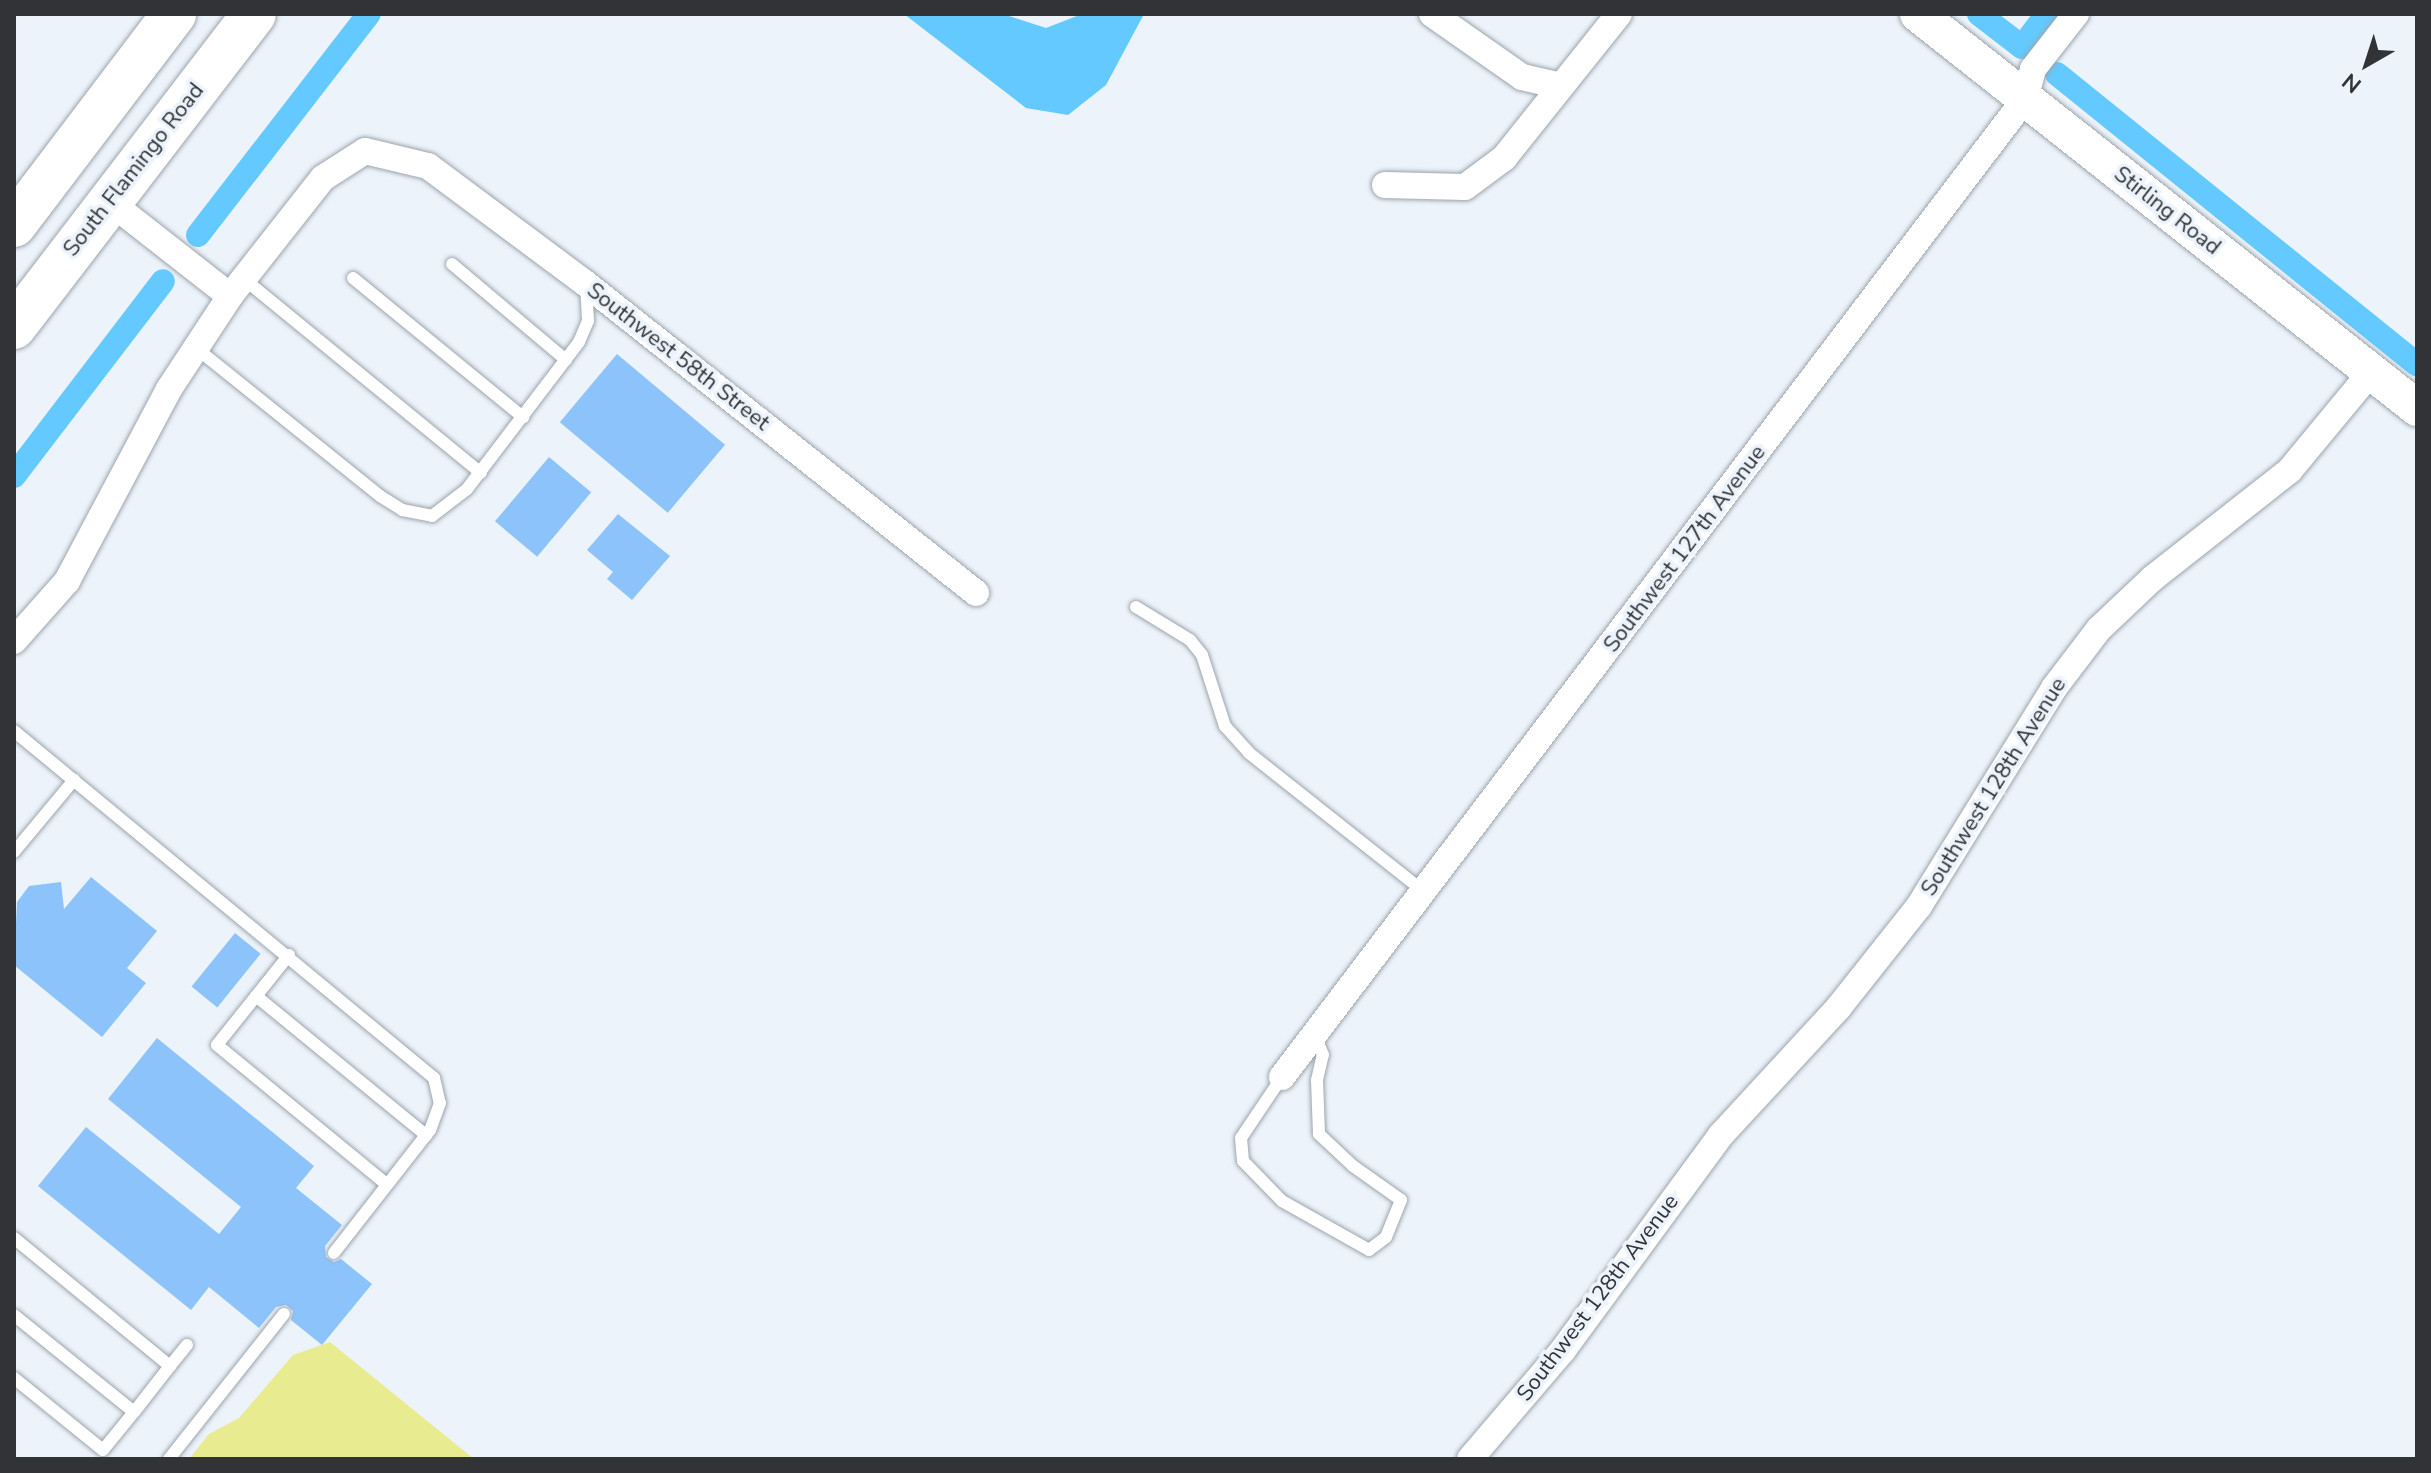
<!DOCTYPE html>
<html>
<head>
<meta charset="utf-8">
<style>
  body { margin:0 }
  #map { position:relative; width:2431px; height:1473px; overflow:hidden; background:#ecf3fb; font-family:"Nunito Sans",sans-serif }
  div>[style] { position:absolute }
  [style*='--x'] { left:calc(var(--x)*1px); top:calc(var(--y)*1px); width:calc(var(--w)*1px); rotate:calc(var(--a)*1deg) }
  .green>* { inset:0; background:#e8eb90 }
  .water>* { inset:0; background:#63c9fe }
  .canal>* { height:24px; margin:-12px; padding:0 12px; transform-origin:12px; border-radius:12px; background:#63c9fe }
  .building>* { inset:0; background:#8cc3fa; transform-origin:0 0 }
  .roads { filter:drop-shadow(0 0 2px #9da4ab) drop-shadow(0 0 2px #9da4ab) }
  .lane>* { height:12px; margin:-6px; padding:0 6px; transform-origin:6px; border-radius:6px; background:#fff }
  .street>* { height:26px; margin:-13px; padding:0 13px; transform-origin:13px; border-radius:13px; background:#fff }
  .secondary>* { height:36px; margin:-18px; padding:0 18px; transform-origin:18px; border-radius:18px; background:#fff }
  .highway>* { height:44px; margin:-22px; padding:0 22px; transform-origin:22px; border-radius:22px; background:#fff }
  span { translate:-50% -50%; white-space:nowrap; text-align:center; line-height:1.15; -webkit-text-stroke:7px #ecf3fb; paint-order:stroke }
  .street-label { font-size:22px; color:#313336 }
  .frame { position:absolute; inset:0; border:16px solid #313336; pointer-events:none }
  .north { position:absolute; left:2327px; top:24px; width:80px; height:80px; -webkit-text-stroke:6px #ecf3fb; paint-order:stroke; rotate:219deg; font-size:22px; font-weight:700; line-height:32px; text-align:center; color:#313336 }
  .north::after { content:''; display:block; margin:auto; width:28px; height:36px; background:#313336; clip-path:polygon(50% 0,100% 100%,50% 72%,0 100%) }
</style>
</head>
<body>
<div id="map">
  <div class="green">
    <i style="clip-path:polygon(330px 1342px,474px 1459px,189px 1459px,209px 1434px,239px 1418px,293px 1355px)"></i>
  </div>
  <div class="water">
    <i style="clip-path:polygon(904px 14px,1003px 14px,1046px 28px,1082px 14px,1144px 14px,1106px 85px,1068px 115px,1026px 108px)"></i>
  </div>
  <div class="canal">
    <i style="--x:1979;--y:14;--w:54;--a:37.5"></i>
    <i style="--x:2022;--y:47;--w:41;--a:-52.9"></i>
    <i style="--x:2057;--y:74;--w:462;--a:38.9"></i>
    <i style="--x:198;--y:235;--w:279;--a:-52.3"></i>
    <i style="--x:14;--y:476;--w:245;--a:-52.6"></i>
  </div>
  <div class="building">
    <i style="left:617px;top:354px;width:141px;height:89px;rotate:40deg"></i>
    <i style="left:549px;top:457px;width:55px;height:84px;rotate:40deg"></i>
    <i style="clip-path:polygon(618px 514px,670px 556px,632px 600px,607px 579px,613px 572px,587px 550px)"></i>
    <i style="clip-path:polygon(91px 877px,157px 931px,127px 968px,146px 983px,102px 1037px,14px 965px,17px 902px,29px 886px,61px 882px,64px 909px)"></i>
    <i style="left:235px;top:933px;width:33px;height:69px;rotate:39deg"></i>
    <i style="clip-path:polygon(157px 1038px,314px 1166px,296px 1188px,342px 1225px,325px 1246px,326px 1257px,334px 1262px,341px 1259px,372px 1284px,322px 1345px,291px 1320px,293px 1311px,286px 1305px,276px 1307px,259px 1328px,209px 1287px,191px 1310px,38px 1186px,86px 1127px,219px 1234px,241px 1207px,108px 1099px)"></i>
  </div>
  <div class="roads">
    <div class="lane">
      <i style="--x:452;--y:264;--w:149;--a:40.1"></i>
      <i style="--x:353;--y:278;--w:220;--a:39.3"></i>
      <i style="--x:244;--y:279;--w:306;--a:39.3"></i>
      <i style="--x:196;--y:348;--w:236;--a:38.8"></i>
      <i style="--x:380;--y:496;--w:26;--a:32"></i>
      <i style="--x:402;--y:510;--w:31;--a:11"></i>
      <i style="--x:432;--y:516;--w:44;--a:-37.6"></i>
      <i style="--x:467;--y:489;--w:185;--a:-52.7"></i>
      <i style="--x:579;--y:342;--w:23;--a:-67"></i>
      <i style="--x:588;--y:321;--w:35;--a:-93"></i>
      <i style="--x:1136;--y:607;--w:63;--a:31.4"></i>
      <i style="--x:1190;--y:640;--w:19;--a:51"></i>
      <i style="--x:1202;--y:655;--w:75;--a:72.1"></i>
      <i style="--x:1225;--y:726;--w:36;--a:48"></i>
      <i style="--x:1249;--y:753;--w:222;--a:38.4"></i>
      <i style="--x:14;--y:731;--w:545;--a:39.56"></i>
      <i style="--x:434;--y:1078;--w:26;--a:77"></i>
      <i style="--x:440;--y:1103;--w:29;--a:110"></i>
      <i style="--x:430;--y:1130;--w:156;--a:128"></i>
      <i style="--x:14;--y:852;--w:94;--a:-50.2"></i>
      <i style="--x:289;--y:955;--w:115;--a:128.7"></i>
      <i style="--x:217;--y:1045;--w:219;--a:39.4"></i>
      <i style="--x:256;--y:996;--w:220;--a:39.3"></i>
      <i style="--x:1282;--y:1077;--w:73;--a:123.9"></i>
      <i style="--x:1241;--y:1138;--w:23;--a:85"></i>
      <i style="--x:1243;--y:1161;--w:56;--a:45.7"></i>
      <i style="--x:1282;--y:1201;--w:100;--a:29.4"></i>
      <i style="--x:1369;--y:1250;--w:21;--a:-37"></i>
      <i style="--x:1386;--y:1237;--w:40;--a:-68"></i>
      <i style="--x:1401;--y:1200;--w:59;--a:-144.7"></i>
      <i style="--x:1353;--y:1166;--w:47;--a:-136.7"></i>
      <i style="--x:1319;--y:1134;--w:54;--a:-92.1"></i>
      <i style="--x:1317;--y:1080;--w:26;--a:-77"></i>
      <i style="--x:1323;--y:1055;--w:22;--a:-112"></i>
      <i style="--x:14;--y:1238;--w:202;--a:39.4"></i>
      <i style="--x:170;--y:1366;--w:58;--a:128"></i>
      <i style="--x:134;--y:1412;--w:154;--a:-141.1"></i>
      <i style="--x:170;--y:1366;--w:27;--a:-51"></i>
      <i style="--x:14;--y:1378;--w:114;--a:39"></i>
      <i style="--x:103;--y:1450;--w:49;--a:-50.8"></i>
      <i style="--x:169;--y:1459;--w:185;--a:-51.6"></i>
    </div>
    <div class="street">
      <i style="--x:1432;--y:14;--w:110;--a:35"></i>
      <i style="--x:1522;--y:77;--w:40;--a:13"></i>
      <i style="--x:1385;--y:185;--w:80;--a:1.4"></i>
      <i style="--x:1465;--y:187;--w:49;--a:-36.6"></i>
      <i style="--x:1504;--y:158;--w:184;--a:-51.4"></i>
      <i style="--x:110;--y:202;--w:152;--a:38.1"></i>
      <i style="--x:14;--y:641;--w:80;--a:-48.5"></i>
      <i style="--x:67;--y:581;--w:217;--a:-62"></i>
      <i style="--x:169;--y:389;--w:111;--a:-56.7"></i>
      <i style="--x:230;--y:296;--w:150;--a:-51.8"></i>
      <i style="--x:323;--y:178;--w:50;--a:-32.7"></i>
      <i style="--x:365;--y:151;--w:65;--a:13.4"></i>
      <i style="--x:428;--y:166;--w:196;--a:36.7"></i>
      <i style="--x:585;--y:283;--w:499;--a:38.4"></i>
      <i style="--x:1282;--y:1077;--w:1228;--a:-52.78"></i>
      <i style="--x:2025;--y:99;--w:31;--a:-75"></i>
      <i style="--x:2033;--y:69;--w:70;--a:-52"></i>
      <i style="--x:1470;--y:1459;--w:143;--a:-49.5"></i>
      <i style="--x:1563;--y:1350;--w:267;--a:-53.7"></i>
      <i style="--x:1721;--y:1135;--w:174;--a:-47.3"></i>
      <i style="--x:1839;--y:1007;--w:129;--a:-51.6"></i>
      <i style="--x:1919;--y:906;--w:256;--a:-58.2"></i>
      <i style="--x:2054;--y:688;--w:74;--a:-52.7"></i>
      <i style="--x:2099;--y:629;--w:74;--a:-43.4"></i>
      <i style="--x:2153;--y:578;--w:174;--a:-38.2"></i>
      <i style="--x:2290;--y:470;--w:127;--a:-50.4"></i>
    </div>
    <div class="secondary">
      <i style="--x:1918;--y:14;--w:636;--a:38.29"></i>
    </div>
    <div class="highway">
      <i style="--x:14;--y:225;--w:265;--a:-52.8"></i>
      <i style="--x:14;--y:327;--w:394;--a:-52.5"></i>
    </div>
  </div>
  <div class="street-label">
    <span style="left:134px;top:170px;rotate:-52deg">South Flamingo Road</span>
    <span style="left:2167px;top:211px;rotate:38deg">Stirling Road</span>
    <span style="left:678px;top:357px;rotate:38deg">Southwest 58th Street</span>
    <span style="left:1685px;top:549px;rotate:-53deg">Southwest 127th Avenue</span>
    <span style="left:1994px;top:787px;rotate:-58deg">Southwest 128th Avenue</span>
    <span style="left:1598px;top:1298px;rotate:-53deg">Southwest 128th Avenue</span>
  </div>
  <div class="frame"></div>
  <div class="north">N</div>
</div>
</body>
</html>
